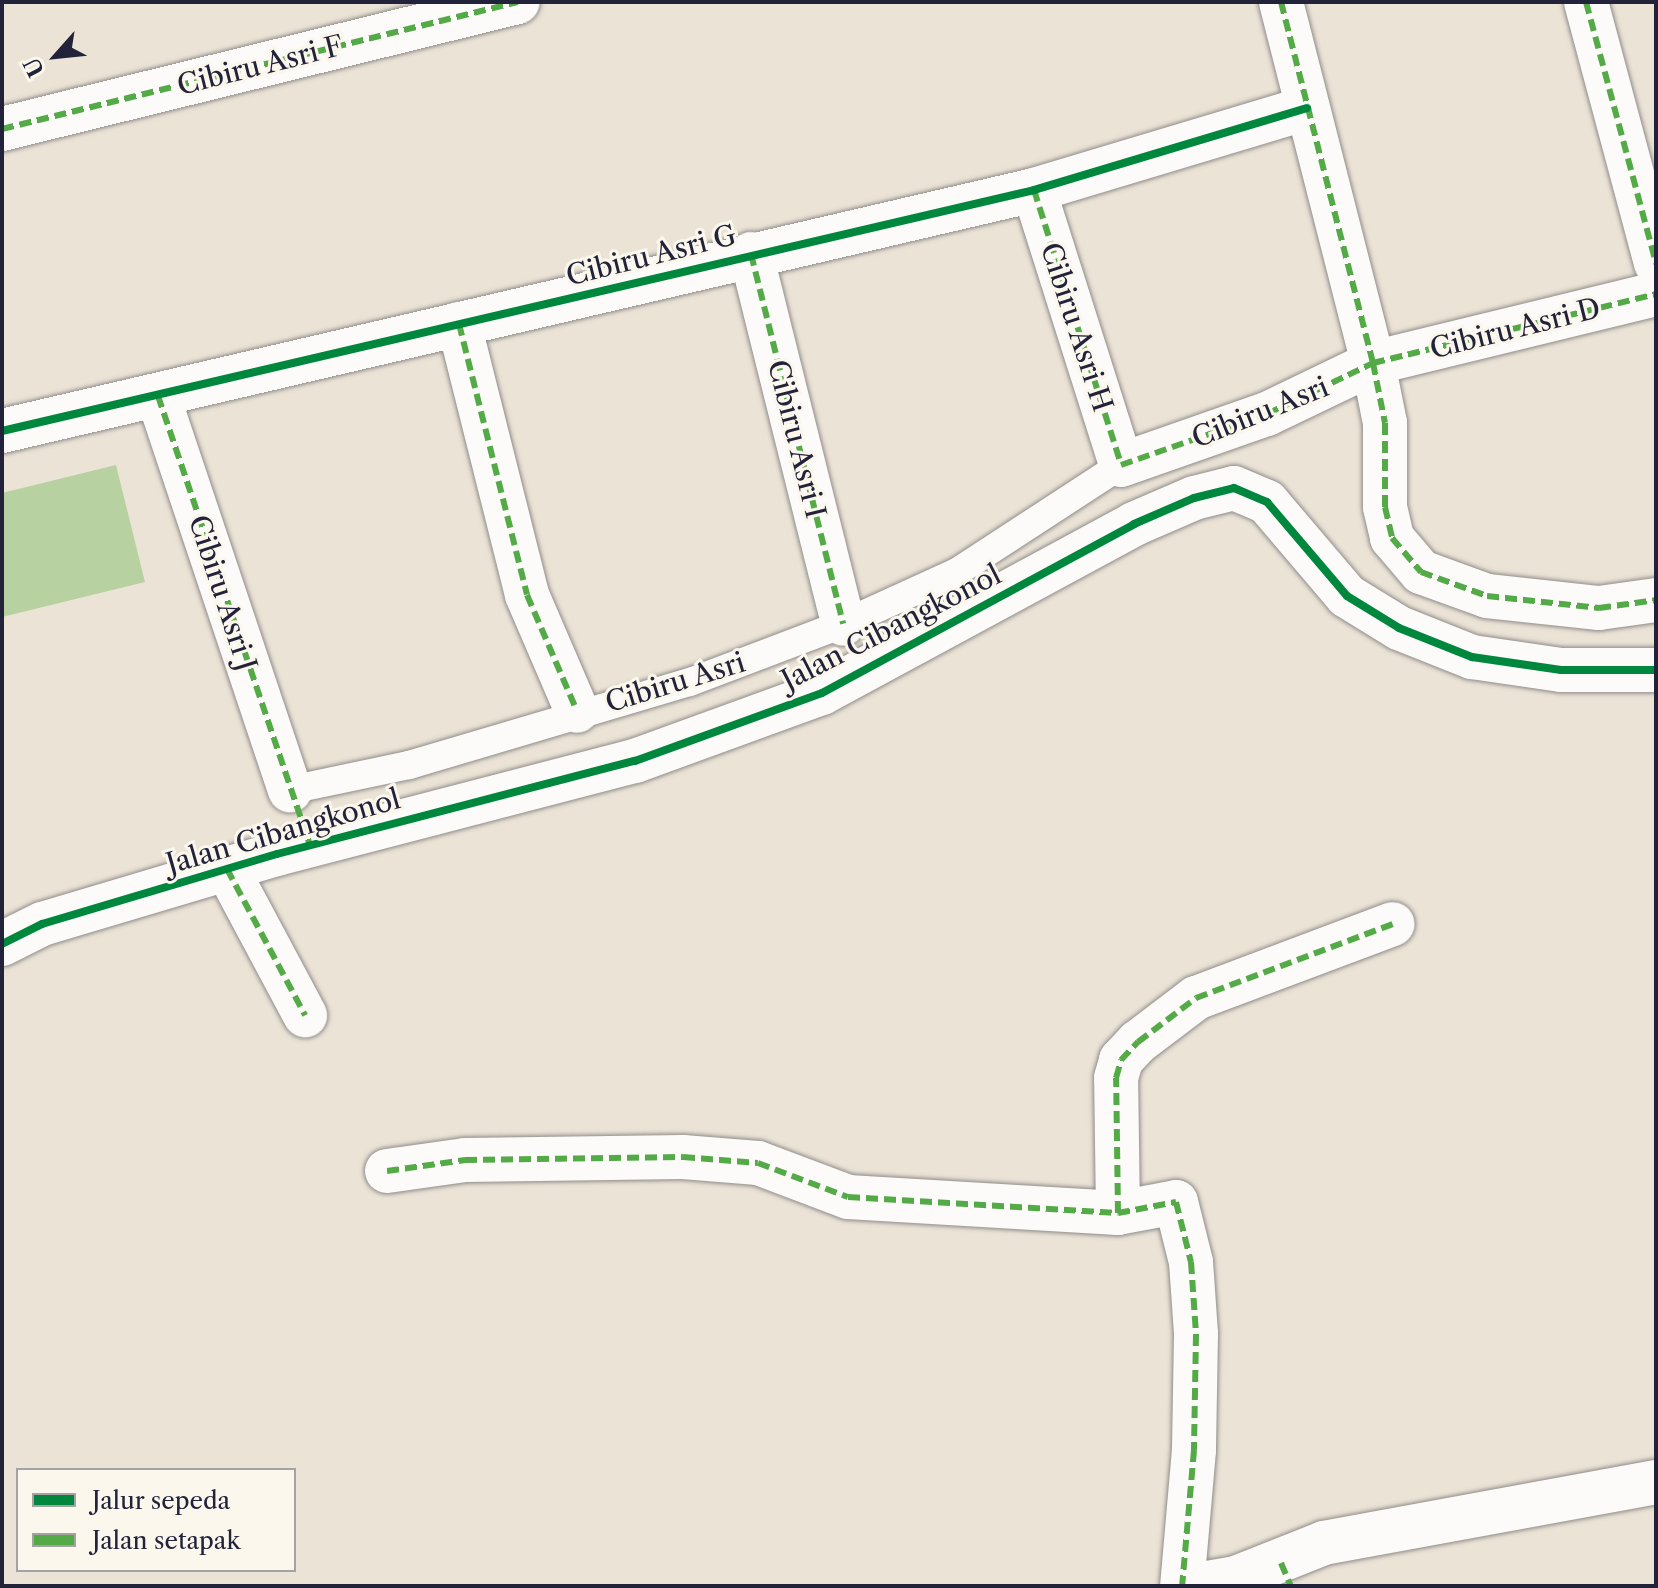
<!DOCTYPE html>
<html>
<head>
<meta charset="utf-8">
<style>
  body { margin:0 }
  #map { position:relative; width:1658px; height:1588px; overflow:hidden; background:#ebe3d6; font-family:"Libre Caslon Text",serif }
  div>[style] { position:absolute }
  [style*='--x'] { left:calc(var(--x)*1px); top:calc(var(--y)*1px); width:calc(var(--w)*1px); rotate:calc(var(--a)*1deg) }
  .green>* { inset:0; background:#b8d1a1 }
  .roads { filter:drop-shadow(0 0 2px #908c8a) drop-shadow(0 0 2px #908c8a) }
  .lane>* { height:28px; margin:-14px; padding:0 14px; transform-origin:14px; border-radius:14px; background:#fcfbf9 }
  .street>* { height:44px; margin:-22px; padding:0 22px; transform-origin:22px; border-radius:22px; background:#fcfbf9 }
  .quiet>* { height:6px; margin-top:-3px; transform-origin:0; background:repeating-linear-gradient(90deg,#53aa46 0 12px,transparent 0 18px) }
  .cycleway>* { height:8px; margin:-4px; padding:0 4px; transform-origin:4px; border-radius:4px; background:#00873e }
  span { translate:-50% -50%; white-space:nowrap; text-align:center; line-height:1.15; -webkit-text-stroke:6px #fbf7ec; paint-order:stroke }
  .street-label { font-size:28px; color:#22223b }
  .frame { position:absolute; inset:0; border:4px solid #22223b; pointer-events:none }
  .legend { position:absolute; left:16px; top:1468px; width:280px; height:104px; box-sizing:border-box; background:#fbf7ec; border:2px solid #a4a2a5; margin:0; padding:10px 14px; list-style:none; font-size:24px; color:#22223b }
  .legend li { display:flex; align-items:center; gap:16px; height:40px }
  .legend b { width:40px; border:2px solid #a4a2a5 }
  .north { position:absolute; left:16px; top:16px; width:80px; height:80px; -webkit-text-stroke:6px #fbf7ec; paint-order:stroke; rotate:243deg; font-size:22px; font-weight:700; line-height:32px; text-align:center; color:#22223b }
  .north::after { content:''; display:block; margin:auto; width:28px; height:36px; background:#22223b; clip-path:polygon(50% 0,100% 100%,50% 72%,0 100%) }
</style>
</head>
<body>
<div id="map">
  <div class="green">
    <i style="clip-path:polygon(116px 465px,145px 582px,2px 617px,2px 493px)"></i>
  </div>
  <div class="roads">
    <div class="lane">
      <i style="--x:290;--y:790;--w:122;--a:-11.9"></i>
      <i style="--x:409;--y:765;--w:293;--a:-16.5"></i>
      <i style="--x:690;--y:682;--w:164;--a:-20.8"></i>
      <i style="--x:843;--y:624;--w:125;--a:-24.5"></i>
      <i style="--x:957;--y:572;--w:196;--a:-33.1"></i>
    </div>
    <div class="street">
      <i style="--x:1281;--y:2;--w:373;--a:75.7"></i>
      <i style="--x:1373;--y:363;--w:61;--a:78.7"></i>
      <i style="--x:1385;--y:423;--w:84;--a:90"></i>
      <i style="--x:1385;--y:507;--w:32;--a:77"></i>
      <i style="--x:1392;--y:538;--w:45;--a:49.5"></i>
      <i style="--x:1421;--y:572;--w:70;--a:20"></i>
      <i style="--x:1487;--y:596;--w:113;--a:6.1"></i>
      <i style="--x:1599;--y:608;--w:58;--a:-8"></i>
      <i style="--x:1586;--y:2;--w:271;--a:75"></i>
      <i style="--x:2;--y:129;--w:531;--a:-13.83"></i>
      <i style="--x:1034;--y:190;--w:288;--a:72.4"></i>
      <i style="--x:1121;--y:465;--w:155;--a:-19.3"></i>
      <i style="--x:1267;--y:414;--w:118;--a:-25.7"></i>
      <i style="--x:1373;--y:363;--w:291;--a:-13.7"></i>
      <i style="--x:751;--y:254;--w:381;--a:76"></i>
      <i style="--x:459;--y:324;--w:279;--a:75.9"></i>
      <i style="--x:527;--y:595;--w:126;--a:66.7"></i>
      <i style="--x:158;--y:396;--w:416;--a:71.5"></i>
      <i style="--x:2;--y:431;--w:1060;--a:-13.14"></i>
      <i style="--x:1034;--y:190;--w:285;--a:-16.7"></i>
      <i style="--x:227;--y:869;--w:166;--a:61.9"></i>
      <i style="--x:2;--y:944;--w:45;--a:-26.6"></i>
      <i style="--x:42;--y:924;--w:245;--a:-16.6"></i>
      <i style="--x:277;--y:854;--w:370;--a:-14.6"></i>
      <i style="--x:635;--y:761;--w:199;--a:-20"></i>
      <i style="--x:822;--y:693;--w:355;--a:-28.4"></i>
      <i style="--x:1134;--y:524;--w:65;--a:-23.4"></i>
      <i style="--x:1194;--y:498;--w:41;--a:-14"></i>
      <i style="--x:1234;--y:488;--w:36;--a:23"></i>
      <i style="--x:1267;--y:502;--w:123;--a:49.6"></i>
      <i style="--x:1347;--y:596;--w:61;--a:31.6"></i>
      <i style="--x:1399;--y:628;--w:79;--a:21.7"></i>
      <i style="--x:1472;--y:657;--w:90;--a:8.3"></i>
      <i style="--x:1561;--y:670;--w:95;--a:0"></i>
      <i style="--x:387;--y:1171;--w:79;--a:-8"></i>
      <i style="--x:465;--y:1160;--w:218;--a:-0.8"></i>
      <i style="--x:683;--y:1157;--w:75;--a:4.6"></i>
      <i style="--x:758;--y:1163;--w:96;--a:20.7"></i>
      <i style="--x:848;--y:1197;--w:270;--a:3.4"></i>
      <i style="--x:1118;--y:1213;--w:59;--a:-10.7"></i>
      <i style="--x:1176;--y:1202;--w:62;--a:76"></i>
      <i style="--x:1191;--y:1262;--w:72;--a:86"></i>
      <i style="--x:1196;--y:1334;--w:116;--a:91"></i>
      <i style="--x:1194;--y:1450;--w:137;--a:95"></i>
      <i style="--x:1118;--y:1213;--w:135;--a:-90.8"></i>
      <i style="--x:1116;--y:1078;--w:19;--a:-74"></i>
      <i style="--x:1121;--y:1060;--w:25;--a:-47"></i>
      <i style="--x:1138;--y:1042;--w:73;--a:-37.2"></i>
      <i style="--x:1196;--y:998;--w:210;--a:-20.6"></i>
      <i style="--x:1190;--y:1586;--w:47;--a:-9.9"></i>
      <i style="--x:1236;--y:1578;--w:95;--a:-21.7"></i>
      <i style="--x:1324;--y:1543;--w:338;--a:-10.4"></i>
    </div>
  </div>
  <div class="quiet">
    <i style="--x:1281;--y:2;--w:373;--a:75.7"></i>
    <i style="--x:1373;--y:363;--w:61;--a:78.7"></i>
    <i style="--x:1385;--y:423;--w:84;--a:90"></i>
    <i style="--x:1385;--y:507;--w:32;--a:77"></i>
    <i style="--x:1392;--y:538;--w:45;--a:49.5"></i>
    <i style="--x:1421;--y:572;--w:70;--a:20"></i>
    <i style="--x:1487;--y:596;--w:113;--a:6.1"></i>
    <i style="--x:1599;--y:608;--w:58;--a:-8"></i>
    <i style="--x:1586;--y:2;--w:271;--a:75"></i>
    <i style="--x:2;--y:129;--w:531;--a:-13.83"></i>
    <i style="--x:1034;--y:190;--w:288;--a:72.4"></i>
    <i style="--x:1121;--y:465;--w:155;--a:-19.3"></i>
    <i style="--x:1267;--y:414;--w:118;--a:-25.7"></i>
    <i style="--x:1373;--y:363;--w:291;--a:-13.7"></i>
    <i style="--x:751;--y:254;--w:381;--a:76"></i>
    <i style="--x:459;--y:324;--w:279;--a:75.9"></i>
    <i style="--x:527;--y:595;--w:126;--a:66.7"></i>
    <i style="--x:158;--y:396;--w:474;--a:71.3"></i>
    <i style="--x:227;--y:869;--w:166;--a:61.9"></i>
    <i style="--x:387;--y:1171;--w:79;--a:-8"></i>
    <i style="--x:465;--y:1160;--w:218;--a:-0.8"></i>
    <i style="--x:683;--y:1157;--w:75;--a:4.6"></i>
    <i style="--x:758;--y:1163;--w:96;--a:20.7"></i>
    <i style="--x:848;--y:1197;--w:270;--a:3.4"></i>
    <i style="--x:1118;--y:1213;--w:59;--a:-10.7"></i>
    <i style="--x:1176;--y:1202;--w:62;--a:76"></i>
    <i style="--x:1191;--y:1262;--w:72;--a:86"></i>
    <i style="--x:1196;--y:1334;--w:116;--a:91"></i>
    <i style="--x:1194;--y:1450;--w:137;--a:95"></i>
    <i style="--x:1118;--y:1213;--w:135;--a:-90.8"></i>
    <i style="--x:1116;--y:1078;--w:19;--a:-74"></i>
    <i style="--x:1121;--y:1060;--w:25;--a:-47"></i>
    <i style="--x:1138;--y:1042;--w:73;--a:-37.2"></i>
    <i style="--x:1196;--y:998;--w:210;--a:-20.6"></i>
    <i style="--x:1281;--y:1563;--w:25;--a:67"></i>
  </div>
  <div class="cycleway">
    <i style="--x:2;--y:431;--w:1060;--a:-13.14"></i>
    <i style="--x:1034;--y:190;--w:285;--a:-16.7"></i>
    <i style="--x:2;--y:944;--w:45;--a:-26.6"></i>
    <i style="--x:42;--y:924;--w:245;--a:-16.6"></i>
    <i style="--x:277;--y:854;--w:370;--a:-14.6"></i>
    <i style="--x:635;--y:761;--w:199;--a:-20"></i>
    <i style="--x:822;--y:693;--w:355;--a:-28.4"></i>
    <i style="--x:1134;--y:524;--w:65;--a:-23.4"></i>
    <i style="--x:1194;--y:498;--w:41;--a:-14"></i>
    <i style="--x:1234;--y:488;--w:36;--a:23"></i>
    <i style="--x:1267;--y:502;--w:123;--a:49.6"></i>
    <i style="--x:1347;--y:596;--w:61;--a:31.6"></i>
    <i style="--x:1399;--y:628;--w:79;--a:21.7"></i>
    <i style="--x:1472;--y:657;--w:90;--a:8.3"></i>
    <i style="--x:1561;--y:670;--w:95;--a:0"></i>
  </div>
  <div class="street-label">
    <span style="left:260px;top:65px;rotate:-14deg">Cibiru Asri F</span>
    <span style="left:651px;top:255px;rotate:-14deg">Cibiru Asri G</span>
    <span style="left:1077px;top:327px;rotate:72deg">Cibiru Asri H</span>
    <span style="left:1515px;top:328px;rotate:-14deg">Cibiru Asri D</span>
    <span style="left:1260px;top:412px;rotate:-22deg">Cibiru Asri</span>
    <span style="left:797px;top:439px;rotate:76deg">Cibiru Asri I</span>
    <span style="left:223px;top:593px;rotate:72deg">Cibiru Asri J</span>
    <span style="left:891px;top:627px;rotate:-27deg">Jalan Cibangkonol</span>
    <span style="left:675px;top:682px;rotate:-17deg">Cibiru Asri</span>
    <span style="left:283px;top:831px;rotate:-16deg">Jalan Cibangkonol</span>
  </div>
  <div class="frame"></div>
  <ul class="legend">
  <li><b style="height:10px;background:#00873e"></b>Jalur sepeda</li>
  <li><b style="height:10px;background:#53aa46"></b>Jalan setapak</li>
  </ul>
  <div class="north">U</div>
</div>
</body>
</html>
